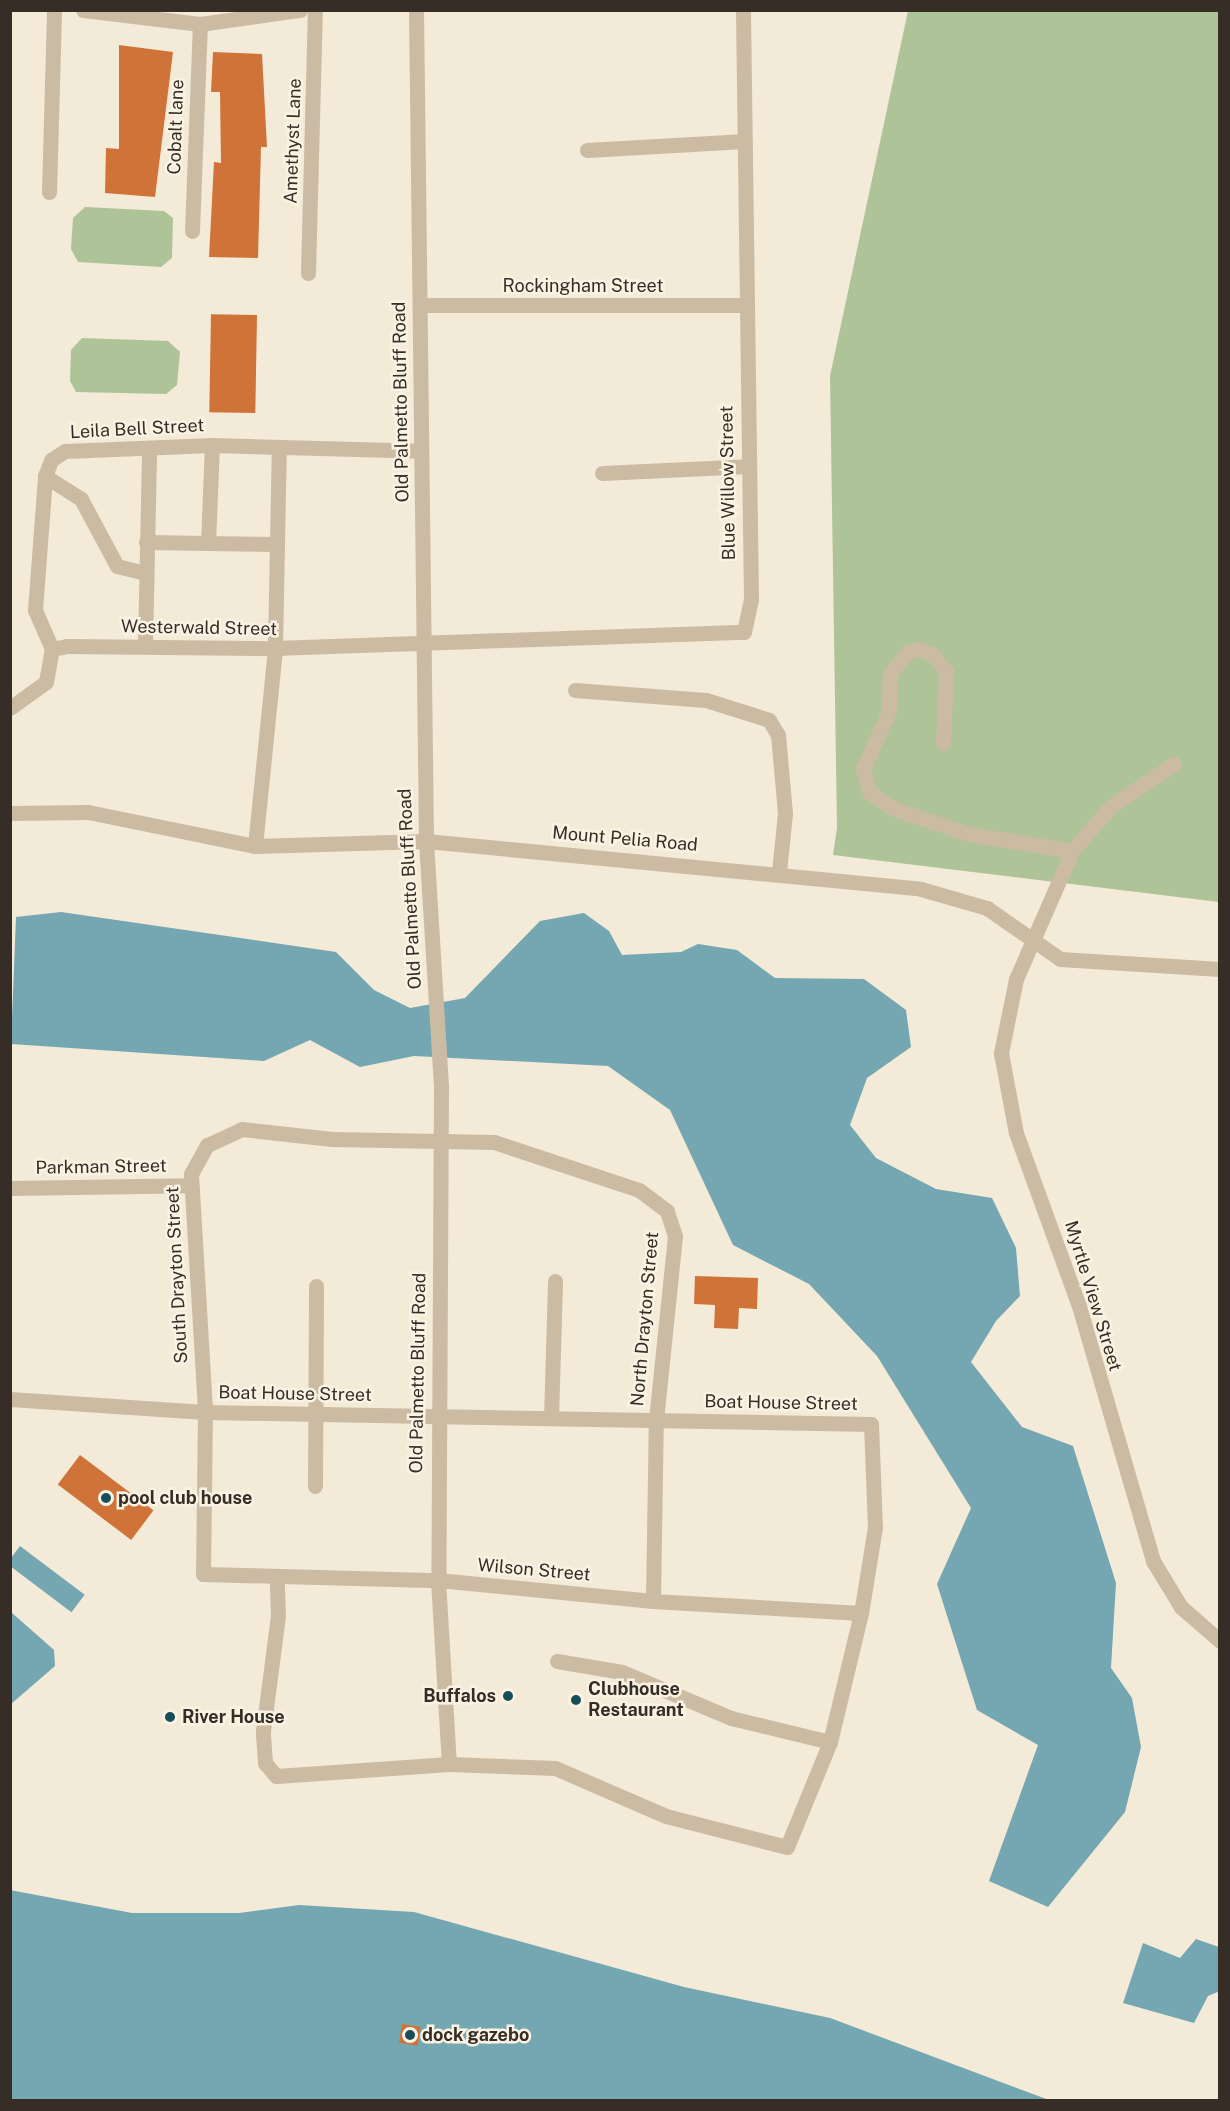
<!DOCTYPE html>
<html>
<head>
<meta charset="utf-8">
<style>
  body { margin:0 }
  #map { position:relative; width:1230px; height:2111px; overflow:hidden; background:#f3ead8; font-family:"Public Sans",sans-serif }
  div>[style] { position:absolute }
  [style*='--x'] { left:calc(var(--x)*1px); top:calc(var(--y)*1px); width:calc(var(--w)*1px); rotate:calc(var(--a)*1deg) }
  .green>* { inset:0; background:#aec397 }
  .water>* { inset:0; background:#74a7b2; transform-origin:0 0 }
  .building>* { inset:0; background:#cf7339; transform-origin:0 0 }
  .minor>* { height:15px; margin:-7.5px; padding:0 7.5px; transform-origin:7.5px; border-radius:7.5px; background:#ccbba3 }
  .dots>* { width:16px; height:16px; translate:-50% -50%; box-sizing:border-box; border:3px solid #faf3e4; border-radius:50% }
  span { translate:-50% -50%; white-space:nowrap; text-align:center; line-height:1.15; -webkit-text-stroke:5px #faf3e4; paint-order:stroke }
  .street-label { font-size:18px; color:#362d26 }
  .poi-label { font-size:18px; color:#362d26; font-weight:700 }
  .left { translate:0 -50%; text-align:left }
  .right { translate:-100% -50%; text-align:right }
  .frame { position:absolute; inset:0; border:12px solid #362d26; pointer-events:none }
</style>
</head>
<body>
<div id="map">
  <div class="green">
    <i style="clip-path:polygon(908px 11px,1219px 11px,1219px 902px,833px 855px,837px 828px,830px 376px)"></i>
    <i style="clip-path:polygon(85px 207px,164px 211px,173px 218px,172px 258px,161px 267px,78px 262px,71px 249px,73px 218px)"></i>
    <i style="clip-path:polygon(82px 338px,168px 341px,180px 352px,177px 385px,166px 394px,76px 392px,70px 381px,71px 350px)"></i>
  </div>
  <div class="water">
    <i style="clip-path:polygon(61px 912px,336px 952px,374px 990px,410px 1008px,465px 998px,540px 921px,584px 913px,609px 931px,622px 955px,681px 952px,698px 944px,737px 950px,775px 978px,864px 979px,906px 1010px,911px 1047px,867px 1078px,850px 1125px,876px 1158px,936px 1189px,992px 1198px,1016px 1248px,1020px 1296px,996px 1321px,971px 1362px,1022px 1427px,1073px 1446px,1116px 1583px,1111px 1668px,1132px 1698px,1141px 1747px,1125px 1812px,1048px 1907px,989px 1881px,1038px 1745px,977px 1710px,937px 1584px,971px 1508px,877px 1356px,809px 1284px,733px 1245px,670px 1110px,608px 1066px,414px 1056px,360px 1067px,310px 1040px,264px 1061px,11px 1044px,16px 917px)"></i>
    <i style="left:20px;top:1546px;width:81px;height:22px;rotate:37deg"></i>
    <i style="clip-path:polygon(11px 1612px,54px 1650px,55px 1666px,11px 1704px)"></i>
    <i style="clip-path:polygon(10px 1890px,132px 1913px,239px 1913px,299px 1905px,414px 1912px,684px 1987px,830px 2018px,1049px 2100px,11px 2100px)"></i>
    <i style="clip-path:polygon(1196px 1939px,1219px 1947px,1220px 1991px,1208px 1996px,1194px 2023px,1123px 2003px,1143px 1943px,1180px 1958px)"></i>
  </div>
  <div class="building">
    <i style="clip-path:polygon(119px 45px,173px 52px,155px 197px,105px 193px,106px 148px,119px 149px)"></i>
    <i style="clip-path:polygon(213px 52px,262px 54px,267px 147px,261px 147px,258px 258px,209px 257px,214px 162px,221px 163px,220px 92px,211px 92px)"></i>
    <i style="left:257px;top:315px;width:98px;height:46px;rotate:91deg"></i>
    <i style="clip-path:polygon(695px 1276px,758px 1278px,757px 1309px,739px 1308px,738px 1329px,714px 1328px,715px 1305px,694px 1304px)"></i>
    <i style="left:80px;top:1455px;width:92px;height:37px;rotate:37deg"></i>
    <i style="left:402px;top:2024px;width:19px;height:19px;rotate:9deg"></i>
  </div>
  <div class="minor">
    <i style="--x:83;--y:10;--w:118;--a:6.8"></i>
    <i style="--x:200;--y:24;--w:101;--a:-8"></i>
    <i style="--x:416;--y:10;--w:831;--a:89.31"></i>
    <i style="--x:426;--y:841;--w:244;--a:86.5"></i>
    <i style="--x:441;--y:1085;--w:495;--a:90.3"></i>
    <i style="--x:438;--y:1580;--w:184;--a:86.6"></i>
    <i style="--x:587;--y:150;--w:158;--a:-3.3"></i>
    <i style="--x:49;--y:192;--w:182;--a:-88.4"></i>
    <i style="--x:192;--y:231;--w:207;--a:-87.8"></i>
    <i style="--x:308;--y:273;--w:263;--a:-88.5"></i>
    <i style="--x:420;--y:305;--w:326;--a:0"></i>
    <i style="--x:602;--y:473;--w:146;--a:-2.7"></i>
    <i style="--x:45;--y:476;--w:43;--a:32.6"></i>
    <i style="--x:81;--y:499;--w:76;--a:61.8"></i>
    <i style="--x:117;--y:566;--w:30;--a:14"></i>
    <i style="--x:146;--y:542;--w:62;--a:0.9"></i>
    <i style="--x:208;--y:543;--w:98;--a:-87.7"></i>
    <i style="--x:208;--y:543;--w:69;--a:0.8"></i>
    <i style="--x:145;--y:646;--w:197;--a:-88.8"></i>
    <i style="--x:52;--y:649;--w:43;--a:-113.6"></i>
    <i style="--x:35;--y:610;--w:134;--a:-85.7"></i>
    <i style="--x:45;--y:476;--w:17;--a:-69"></i>
    <i style="--x:51;--y:460;--w:17;--a:-33"></i>
    <i style="--x:65;--y:451;--w:147;--a:-2.3"></i>
    <i style="--x:212;--y:445;--w:209;--a:1.6"></i>
    <i style="--x:575;--y:690;--w:131;--a:4.4"></i>
    <i style="--x:706;--y:700;--w:66;--a:17.6"></i>
    <i style="--x:769;--y:720;--w:17;--a:59"></i>
    <i style="--x:778;--y:735;--w:78;--a:84.9"></i>
    <i style="--x:785;--y:813;--w:59;--a:95.8"></i>
    <i style="--x:10;--y:708;--w:44;--a:-35.8"></i>
    <i style="--x:46;--y:682;--w:34;--a:-80"></i>
    <i style="--x:52;--y:649;--w:15;--a:-11"></i>
    <i style="--x:67;--y:646;--w:208;--a:0.6"></i>
    <i style="--x:275;--y:648;--w:469;--a:-2"></i>
    <i style="--x:744;--y:632;--w:34;--a:-78"></i>
    <i style="--x:751;--y:599;--w:589;--a:-90.78"></i>
    <i style="--x:943;--y:743;--w:72;--a:-87.6"></i>
    <i style="--x:946;--y:671;--w:22;--a:-129"></i>
    <i style="--x:932;--y:654;--w:14;--a:-159"></i>
    <i style="--x:919;--y:649;--w:11;--a:165"></i>
    <i style="--x:908;--y:652;--w:28;--a:131"></i>
    <i style="--x:890;--y:673;--w:38;--a:92"></i>
    <i style="--x:889;--y:711;--w:64;--a:114.1"></i>
    <i style="--x:863;--y:769;--w:25;--a:74"></i>
    <i style="--x:870;--y:793;--w:30;--a:33"></i>
    <i style="--x:895;--y:809;--w:78;--a:18.7"></i>
    <i style="--x:969;--y:834;--w:104;--a:9.4"></i>
    <i style="--x:1174;--y:764;--w:76;--a:146.3"></i>
    <i style="--x:1111;--y:806;--w:60;--a:130.9"></i>
    <i style="--x:1072;--y:851;--w:140;--a:113.6"></i>
    <i style="--x:1016;--y:979;--w:76;--a:101.5"></i>
    <i style="--x:1001;--y:1053;--w:81;--a:79.4"></i>
    <i style="--x:1016;--y:1133;--w:184;--a:70"></i>
    <i style="--x:1079;--y:1306;--w:266;--a:73.8"></i>
    <i style="--x:1153;--y:1561;--w:54;--a:58.7"></i>
    <i style="--x:1181;--y:1607;--w:52;--a:41.1"></i>
    <i style="--x:10;--y:813;--w:78;--a:-0.7"></i>
    <i style="--x:88;--y:812;--w:170;--a:11.5"></i>
    <i style="--x:255;--y:846;--w:171;--a:-1.7"></i>
    <i style="--x:426;--y:841;--w:497;--a:5.5"></i>
    <i style="--x:921;--y:889;--w:69;--a:16.1"></i>
    <i style="--x:987;--y:908;--w:89;--a:34.9"></i>
    <i style="--x:1060;--y:959;--w:160;--a:3.6"></i>
    <i style="--x:255;--y:846;--w:199;--a:-84.2"></i>
    <i style="--x:275;--y:648;--w:200;--a:-88.9"></i>
    <i style="--x:10;--y:1188;--w:181;--a:-0.9"></i>
    <i style="--x:10;--y:1399;--w:195;--a:3.8"></i>
    <i style="--x:205;--y:1412;--w:666;--a:1.03"></i>
    <i style="--x:871;--y:1424;--w:103;--a:87.8"></i>
    <i style="--x:875;--y:1527;--w:87;--a:99.2"></i>
    <i style="--x:861;--y:1613;--w:133;--a:103.5"></i>
    <i style="--x:830;--y:1742;--w:113;--a:112.3"></i>
    <i style="--x:787;--y:1847;--w:125;--a:-165.6"></i>
    <i style="--x:666;--y:1816;--w:121;--a:-156.6"></i>
    <i style="--x:555;--y:1768;--w:106;--a:-177.8"></i>
    <i style="--x:449;--y:1764;--w:173;--a:176"></i>
    <i style="--x:276;--y:1776;--w:17;--a:-130"></i>
    <i style="--x:265;--y:1763;--w:32;--a:-94"></i>
    <i style="--x:263;--y:1731;--w:116;--a:-82.6"></i>
    <i style="--x:278;--y:1616;--w:37;--a:-92"></i>
    <i style="--x:551;--y:1418;--w:137;--a:-88.3"></i>
    <i style="--x:315;--y:1486;--w:200;--a:-89.7"></i>
    <i style="--x:653;--y:1601;--w:181;--a:-89.1"></i>
    <i style="--x:656;--y:1420;--w:185;--a:-84.1"></i>
    <i style="--x:675;--y:1236;--w:26;--a:-108"></i>
    <i style="--x:667;--y:1211;--w:35;--a:-143"></i>
    <i style="--x:639;--y:1190;--w:153;--a:-161.7"></i>
    <i style="--x:494;--y:1142;--w:162;--a:-178.9"></i>
    <i style="--x:332;--y:1139;--w:91;--a:-173.7"></i>
    <i style="--x:242;--y:1129;--w:38;--a:155"></i>
    <i style="--x:207;--y:1145;--w:33;--a:119"></i>
    <i style="--x:191;--y:1174;--w:238;--a:86.6"></i>
    <i style="--x:205;--y:1412;--w:162;--a:90.7"></i>
    <i style="--x:203;--y:1574;--w:235;--a:1.5"></i>
    <i style="--x:438;--y:1580;--w:216;--a:5.6"></i>
    <i style="--x:653;--y:1601;--w:208;--a:3.3"></i>
    <i style="--x:557;--y:1661;--w:66;--a:9.6"></i>
    <i style="--x:622;--y:1672;--w:118;--a:22.9"></i>
    <i style="--x:731;--y:1718;--w:102;--a:13.6"></i>
  </div>
  <div class="dots">
    <i style="left:106px;top:1498px;background:#184d5a"></i>
    <i style="left:508px;top:1696px;background:#184d5a"></i>
    <i style="left:576px;top:1700px;background:#184d5a"></i>
    <i style="left:170px;top:1717px;background:#184d5a"></i>
    <i style="left:410px;top:2035px;background:#184d5a"></i>
  </div>
  <div class="street-label">
    <span style="left:176px;top:127px;rotate:-88deg">Cobalt lane</span>
    <span style="left:293px;top:141px;rotate:-88deg">Amethyst Lane</span>
    <span style="left:583px;top:286px">Rockingham Street</span>
    <span style="left:401px;top:402px;rotate:-91deg">Old Palmetto Bluff Road</span>
    <span style="left:137px;top:429px;rotate:-3deg">Leila Bell Street</span>
    <span style="left:728px;top:483px;rotate:-91deg">Blue Willow Street</span>
    <span style="left:199px;top:628px;rotate:1deg">Westerwald Street</span>
    <span style="left:625px;top:839px;rotate:5deg">Mount Pelia Road</span>
    <span style="left:410px;top:889px;rotate:-93deg">Old Palmetto Bluff Road</span>
    <span style="left:101px;top:1167px;rotate:-1deg">Parkman Street</span>
    <span style="left:177px;top:1275px;rotate:-93deg">South Drayton Street</span>
    <span style="left:1093px;top:1296px;rotate:73deg">Myrtle View Street</span>
    <span style="left:645px;top:1319px;rotate:-85deg">North Drayton Street</span>
    <span style="left:418px;top:1373px;rotate:-89deg">Old Palmetto Bluff Road</span>
    <span style="left:295px;top:1394px;rotate:1deg">Boat House Street</span>
    <span style="left:781px;top:1403px;rotate:1deg">Boat House Street</span>
    <span style="left:534px;top:1570px;rotate:5deg">Wilson Street</span>
  </div>
  <div class="poi-label">
    <span class="left" style="left:118px;top:1498px">pool club house</span>
    <span class="left" style="left:588px;top:1700px">Clubhouse<br>Restaurant</span>
    <span class="right" style="left:496px;top:1696px">Buffalos</span>
    <span class="left" style="left:182px;top:1717px">River House</span>
    <span class="left" style="left:422px;top:2035px">dock gazebo</span>
  </div>
  <div class="frame"></div>
</div>
</body>
</html>
